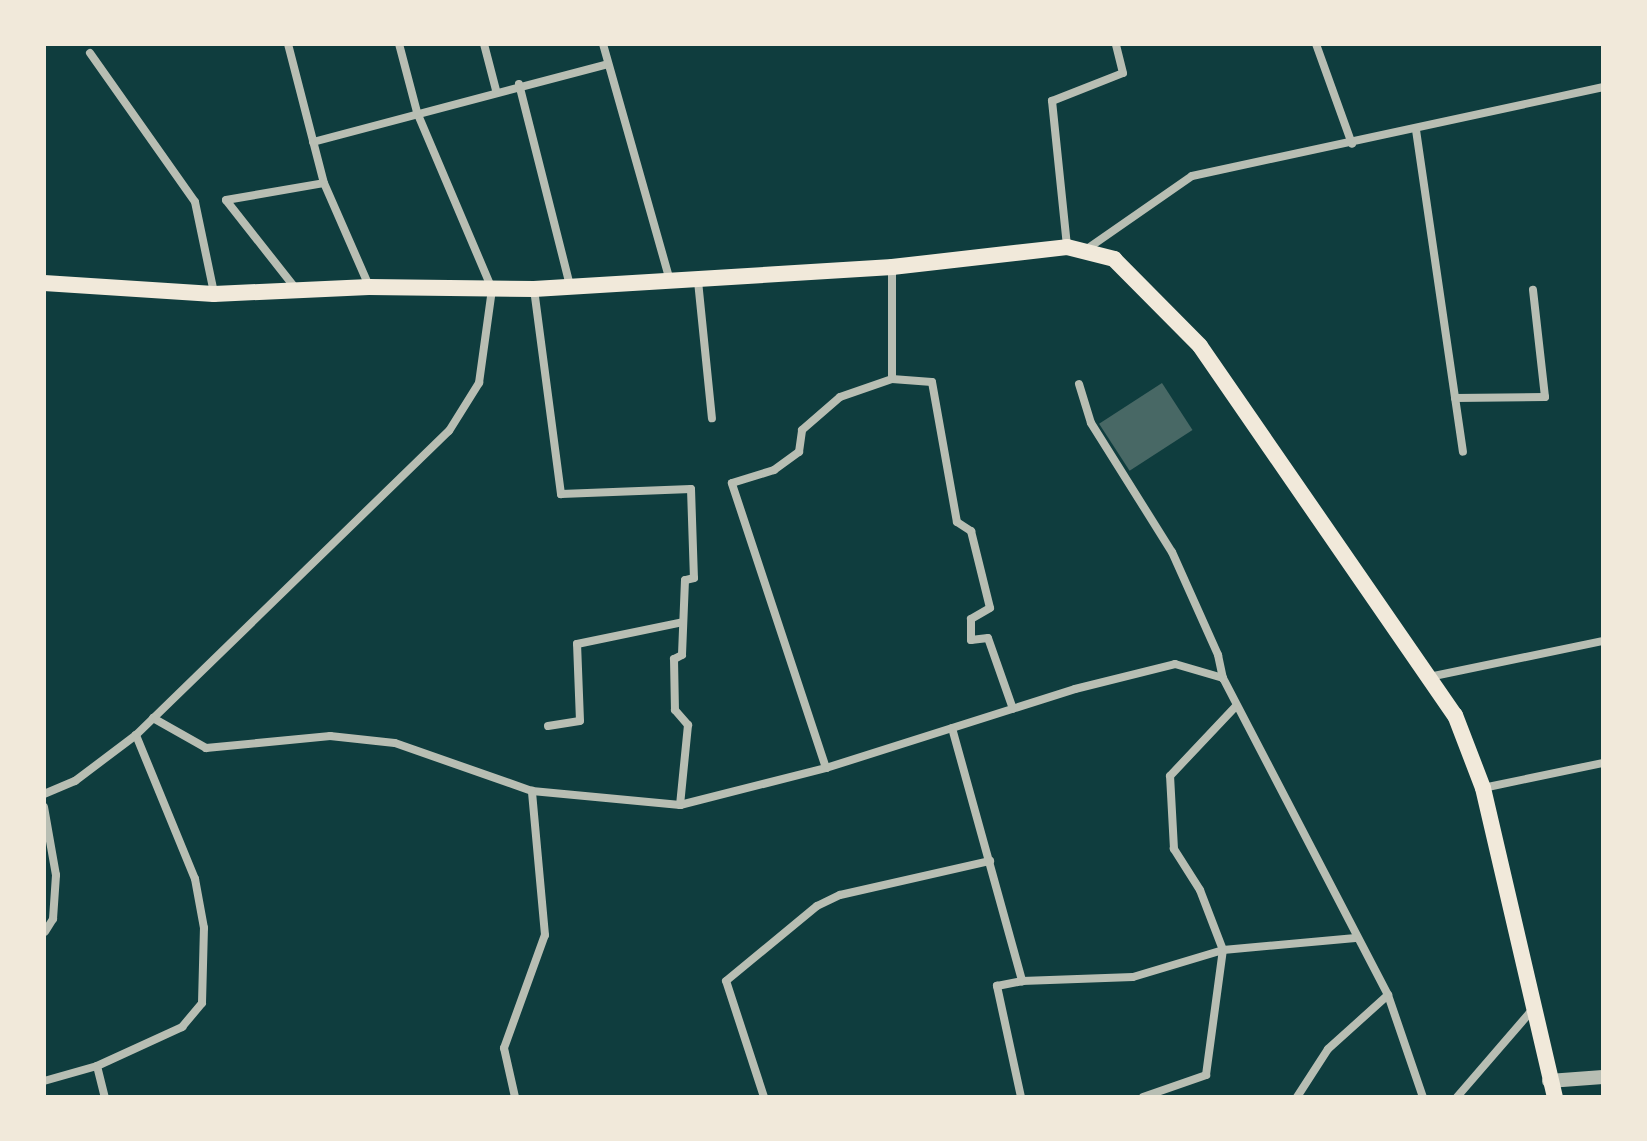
<!DOCTYPE html>
<html>
<head>
<meta charset="utf-8">
<style>
  body { margin:0 }
  #map { position:relative; width:1647px; height:1141px; overflow:hidden; background:#0f3d3e; font-family:"DejaVu Sans",sans-serif }
  div>[style] { position:absolute }
  [style*='--x'] { left:calc(var(--x)*1px); top:calc(var(--y)*1px); width:calc(var(--w)*1px); rotate:calc(var(--a)*1deg) }
  .building>* { inset:0; background:#486865; transform-origin:0 0 }
  .minor>* { height:8px; margin:-4px; padding:0 4px; transform-origin:4px; border-radius:4px; background:#b8beb3 }
  .tertiary>* { height:14px; margin:-7px; padding:0 7px; transform-origin:7px; border-radius:7px; background:#b8beb3 }
  .secondary>* { height:16px; margin:-8px; padding:0 8px; transform-origin:8px; border-radius:8px; background:#f1e9da }
  span { translate:-50% -50%; white-space:nowrap; text-align:center; line-height:1.15; -webkit-text-stroke:8px #f1e9da; paint-order:stroke }
  .frame { position:absolute; inset:0; border:46px solid #f1e9da; pointer-events:none }
</style>
</head>
<body>
<div id="map">
  <div class="building">
    <i style="left:1162px;top:383px;width:56px;height:75px;rotate:57deg"></i>
  </div>
  <div class="minor">
    <i style="--x:288;--y:44;--w:144;--a:75.5"></i>
    <i style="--x:324;--y:183;--w:112;--a:66.4"></i>
    <i style="--x:484;--y:44;--w:48;--a:75.4"></i>
    <i style="--x:603;--y:44;--w:243;--a:74.2"></i>
    <i style="--x:1316;--y:44;--w:106;--a:70.2"></i>
    <i style="--x:90;--y:53;--w:182;--a:54.8"></i>
    <i style="--x:195;--y:202;--w:93;--a:78.2"></i>
    <i style="--x:519;--y:84;--w:208;--a:75.8"></i>
    <i style="--x:1416;--y:130;--w:325;--a:81.7"></i>
    <i style="--x:313;--y:142;--w:305;--a:-14.8"></i>
    <i style="--x:1067;--y:246;--w:146;--a:-95.9"></i>
    <i style="--x:1052;--y:101;--w:76;--a:-21.5"></i>
    <i style="--x:1123;--y:73;--w:30;--a:-104"></i>
    <i style="--x:1084;--y:251;--w:131;--a:-34.8"></i>
    <i style="--x:1192;--y:176;--w:421;--a:-12.2"></i>
    <i style="--x:892;--y:267;--w:112;--a:90"></i>
    <i style="--x:892;--y:379;--w:40;--a:4.3"></i>
    <i style="--x:932;--y:382;--w:142;--a:79.9"></i>
    <i style="--x:957;--y:522;--w:17;--a:33"></i>
    <i style="--x:971;--y:531;--w:79;--a:76.1"></i>
    <i style="--x:990;--y:608;--w:22;--a:150"></i>
    <i style="--x:971;--y:619;--w:21;--a:90"></i>
    <i style="--x:971;--y:640;--w:17;--a:-7"></i>
    <i style="--x:988;--y:638;--w:75;--a:70.6"></i>
    <i style="--x:698;--y:281;--w:138;--a:84.2"></i>
    <i style="--x:296;--y:289;--w:113;--a:-128.2"></i>
    <i style="--x:226;--y:200;--w:99;--a:-9.8"></i>
    <i style="--x:534;--y:289;--w:207;--a:82.5"></i>
    <i style="--x:561;--y:494;--w:130;--a:-2.2"></i>
    <i style="--x:691;--y:489;--w:89;--a:88.1"></i>
    <i style="--x:694;--y:578;--w:9;--a:167"></i>
    <i style="--x:685;--y:580;--w:75;--a:92.3"></i>
    <i style="--x:682;--y:655;--w:9;--a:153"></i>
    <i style="--x:674;--y:659;--w:51;--a:88.9"></i>
    <i style="--x:675;--y:710;--w:20;--a:49"></i>
    <i style="--x:688;--y:725;--w:80;--a:95.7"></i>
    <i style="--x:1079;--y:384;--w:41;--a:72.9"></i>
    <i style="--x:1091;--y:423;--w:152;--a:57.9"></i>
    <i style="--x:1172;--y:552;--w:113;--a:65.9"></i>
    <i style="--x:1218;--y:655;--w:24;--a:78"></i>
    <i style="--x:1455;--y:398;--w:90;--a:-0.6"></i>
    <i style="--x:1545;--y:397;--w:108;--a:-96.4"></i>
    <i style="--x:1429;--y:677;--w:178;--a:-11.7"></i>
    <i style="--x:153;--y:718;--w:61;--a:29.5"></i>
    <i style="--x:206;--y:748;--w:125;--a:-5.5"></i>
    <i style="--x:330;--y:736;--w:65;--a:6.1"></i>
    <i style="--x:395;--y:743;--w:145;--a:19.3"></i>
    <i style="--x:532;--y:791;--w:149;--a:5.4"></i>
    <i style="--x:680;--y:805;--w:151;--a:-14.2"></i>
    <i style="--x:826;--y:768;--w:261;--a:-17.6"></i>
    <i style="--x:1075;--y:689;--w:103;--a:-14"></i>
    <i style="--x:1175;--y:664;--w:50;--a:16.3"></i>
    <i style="--x:1223;--y:678;--w:357;--a:62.5"></i>
    <i style="--x:1388;--y:995;--w:108;--a:71.1"></i>
    <i style="--x:548;--y:726;--w:32;--a:-9"></i>
    <i style="--x:580;--y:721;--w:77;--a:-92.2"></i>
    <i style="--x:577;--y:644;--w:108;--a:-11.7"></i>
    <i style="--x:952;--y:728;--w:263;--a:74.5"></i>
    <i style="--x:826;--y:768;--w:300;--a:-108.3"></i>
    <i style="--x:732;--y:483;--w:44;--a:-17.2"></i>
    <i style="--x:774;--y:470;--w:31;--a:-36"></i>
    <i style="--x:799;--y:452;--w:22;--a:-82"></i>
    <i style="--x:802;--y:430;--w:50;--a:-41"></i>
    <i style="--x:840;--y:397;--w:55;--a:-19.1"></i>
    <i style="--x:1483;--y:788;--w:123;--a:-11.8"></i>
    <i style="--x:44;--y:794;--w:34;--a:-23"></i>
    <i style="--x:75;--y:781;--w:76;--a:-37"></i>
    <i style="--x:136;--y:735;--w:436;--a:-44.2"></i>
    <i style="--x:449;--y:431;--w:57;--a:-58"></i>
    <i style="--x:479;--y:383;--w:95;--a:-82.1"></i>
    <i style="--x:492;--y:289;--w:192;--a:-113"></i>
    <i style="--x:417;--y:112;--w:70;--a:-104.8"></i>
    <i style="--x:44;--y:807;--w:69;--a:80"></i>
    <i style="--x:56;--y:875;--w:44;--a:93.9"></i>
    <i style="--x:53;--y:919;--w:15;--a:122"></i>
    <i style="--x:97;--y:1066;--w:32;--a:76"></i>
    <i style="--x:44;--y:1081;--w:55;--a:-15.8"></i>
    <i style="--x:97;--y:1066;--w:94;--a:-24.6"></i>
    <i style="--x:182;--y:1027;--w:31;--a:-50"></i>
    <i style="--x:202;--y:1003;--w:75;--a:-88.5"></i>
    <i style="--x:204;--y:928;--w:50;--a:-100.4"></i>
    <i style="--x:195;--y:879;--w:156;--a:-112.3"></i>
    <i style="--x:515;--y:1097;--w:50;--a:-102.7"></i>
    <i style="--x:504;--y:1048;--w:120;--a:-70.1"></i>
    <i style="--x:545;--y:935;--w:145;--a:-95.2"></i>
    <i style="--x:764;--y:1097;--w:122;--a:-108.1"></i>
    <i style="--x:726;--y:981;--w:118;--a:-39.5"></i>
    <i style="--x:817;--y:906;--w:25;--a:-26"></i>
    <i style="--x:840;--y:895;--w:154;--a:-12.8"></i>
    <i style="--x:1021;--y:1097;--w:114;--a:-102.2"></i>
    <i style="--x:997;--y:986;--w:25;--a:-11"></i>
    <i style="--x:1022;--y:981;--w:111;--a:-2.1"></i>
    <i style="--x:1133;--y:977;--w:94;--a:-16.7"></i>
    <i style="--x:1223;--y:950;--w:133;--a:-5.2"></i>
    <i style="--x:1143;--y:1097;--w:67;--a:-19.2"></i>
    <i style="--x:1206;--y:1075;--w:126;--a:-82.3"></i>
    <i style="--x:1223;--y:950;--w:64;--a:-111"></i>
    <i style="--x:1200;--y:890;--w:49;--a:-122.4"></i>
    <i style="--x:1174;--y:849;--w:73;--a:-93.1"></i>
    <i style="--x:1170;--y:776;--w:96;--a:-46.7"></i>
    <i style="--x:1297;--y:1097;--w:57;--a:-57.1"></i>
    <i style="--x:1328;--y:1049;--w:81;--a:-42"></i>
    <i style="--x:1457;--y:1097;--w:116;--a:-49.2"></i>
  </div>
  <div class="tertiary">
    <i style="--x:1549;--y:1081;--w:54;--a:-4.2"></i>
  </div>
  <div class="secondary">
    <i style="--x:44;--y:283;--w:170;--a:3.7"></i>
    <i style="--x:214;--y:294;--w:155;--a:-2.6"></i>
    <i style="--x:369;--y:287;--w:165;--a:0.7"></i>
    <i style="--x:534;--y:289;--w:359;--a:-3.5"></i>
    <i style="--x:892;--y:267;--w:176;--a:-6.5"></i>
    <i style="--x:1067;--y:247;--w:49;--a:14.3"></i>
    <i style="--x:1114;--y:259;--w:122;--a:45.3"></i>
    <i style="--x:1200;--y:346;--w:449;--a:55.4"></i>
    <i style="--x:1455;--y:715;--w:78;--a:69"></i>
    <i style="--x:1483;--y:788;--w:317;--a:76.9"></i>
  </div>
  <div class="frame"></div>
</div>
</body>
</html>
